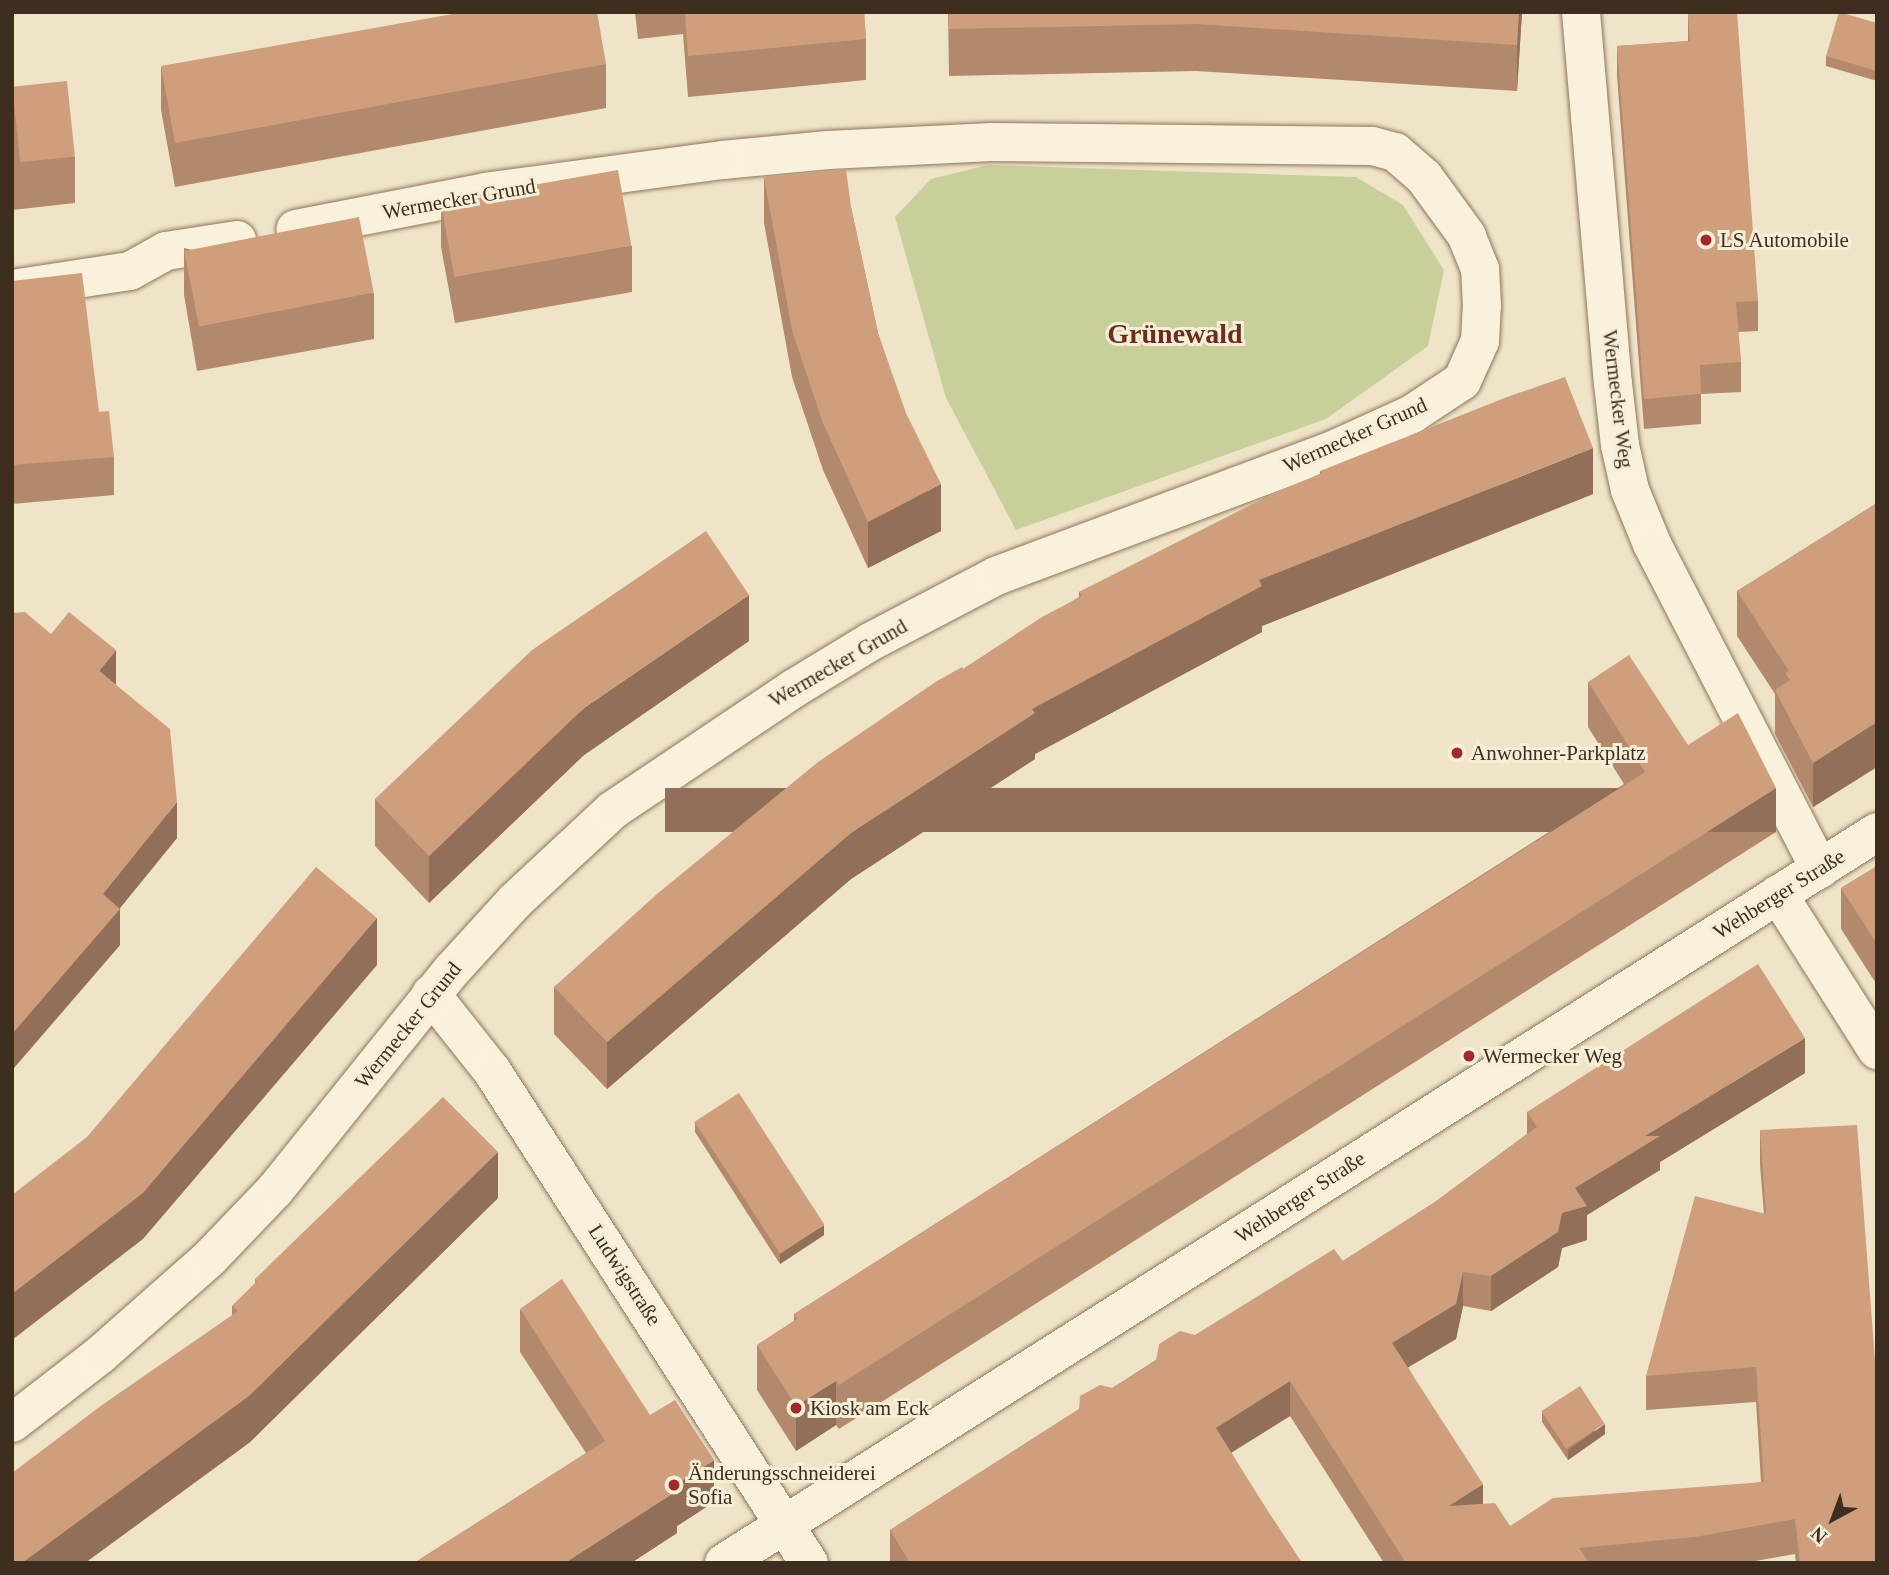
<!DOCTYPE html>
<html>
<head>
<meta charset="utf-8">
<style>
  body { margin:0 }
  #map { position:relative; width:1889px; height:1575px; overflow:hidden; background:#f0e4c8; font-family:Georgia,serif }
  div>[style] { position:absolute }
  [style*='--x'] { left:calc(var(--x)*1px); top:calc(var(--y)*1px); width:calc(var(--w)*1px); rotate:calc(var(--a)*1deg) }
  .green>* { inset:0; background:#c9cf9b }
  .roads { filter:drop-shadow(0 0 2px #8d765c) drop-shadow(0 0 2px #8d765c) }
  .street>* { height:38px; margin:-19px; padding:0 19px; transform-origin:19px; border-radius:19px; background:#faf1dc }
  .wall>* { inset:0; background:#b2896c }
  .shaded-wall>* { inset:0; background:#916f58; transform-origin:0 0 }
  .building>* { inset:0; background:#cf9f7d; transform-origin:0 0 }
  .dots>* { width:19px; height:19px; translate:-50% -50%; box-sizing:border-box; border:4px solid #f7eed8; border-radius:50% }
  span { translate:-50% -50%; white-space:nowrap; text-align:center; line-height:1.15; -webkit-text-stroke:6px #f7eed8; paint-order:stroke }
  .street-label { font-size:21px; color:#3d2e20 }
  .poi-label { font-size:21px; color:#3d2e20 }
  .left { translate:0 -50%; text-align:left }
  .district-label { font-size:28px; color:#6b2e1e; font-weight:700 }
  .frame { position:absolute; inset:0; border:14px solid #3d2e20; pointer-events:none }
  .north { position:absolute; left:1798px; top:1484px; width:70px; height:70px; -webkit-text-stroke:5px #f7eed8; paint-order:stroke; rotate:221deg; font-size:19px; font-weight:700; line-height:28px; text-align:center; color:#3d2e20 }
  .north::after { content:''; display:block; margin:auto; width:24px; height:32px; background:#3d2e20; clip-path:polygon(50% 0,100% 100%,50% 72%,0 100%) }
</style>
</head>
<body>
<div id="map">
  <div class="green">
    <i style="clip-path:polygon(988px 165px,1356px 177px,1403px 205px,1444px 270px,1428px 346px,1326px 419px,1016px 530px,946px 398px,895px 217px,931px 179px)"></i>
  </div>
  <div class="roads">
    <div class="street">
      <i style="--x:1581;--y:12;--w:372;--a:85.1"></i>
      <i style="--x:1613;--y:383;--w:62;--a:83.6"></i>
      <i style="--x:1620;--y:445;--w:46;--a:77.5"></i>
      <i style="--x:1630;--y:490;--w:58;--a:67.8"></i>
      <i style="--x:1652;--y:544;--w:366;--a:62.7"></i>
      <i style="--x:12;--y:289;--w:119;--a:-8.7"></i>
      <i style="--x:130;--y:271;--w:41;--a:-29.1"></i>
      <i style="--x:166;--y:251;--w:72;--a:-8.8"></i>
      <i style="--x:1778;--y:894;--w:185;--a:57.6"></i>
      <i style="--x:431;--y:994;--w:98;--a:51.6"></i>
      <i style="--x:492;--y:1071;--w:585;--a:57.21"></i>
      <i style="--x:12;--y:1423;--w:111;--a:-37.7"></i>
      <i style="--x:100;--y:1355;--w:145;--a:-41.4"></i>
      <i style="--x:209;--y:1259;--w:95;--a:-46.3"></i>
      <i style="--x:275;--y:1190;--w:282;--a:-51.2"></i>
      <i style="--x:452;--y:970;--w:93;--a:-47.6"></i>
      <i style="--x:515;--y:901;--w:134;--a:-42.9"></i>
      <i style="--x:613;--y:810;--w:217;--a:-33.9"></i>
      <i style="--x:793;--y:689;--w:90;--a:-31.4"></i>
      <i style="--x:870;--y:642;--w:142;--a:-27.6"></i>
      <i style="--x:996;--y:576;--w:360;--a:-20.5"></i>
      <i style="--x:1333;--y:450;--w:87;--a:-24.5"></i>
      <i style="--x:1412;--y:414;--w:60;--a:-33.4"></i>
      <i style="--x:1462;--y:381;--w:44;--a:-65.8"></i>
      <i style="--x:1480;--y:341;--w:35;--a:-87"></i>
      <i style="--x:1482;--y:306;--w:37;--a:-93"></i>
      <i style="--x:1480;--y:269;--w:35;--a:-112"></i>
      <i style="--x:1467;--y:236;--w:73;--a:-126.1"></i>
      <i style="--x:1424;--y:177;--w:38;--a:-139"></i>
      <i style="--x:1395;--y:152;--w:24;--a:-165"></i>
      <i style="--x:1372;--y:146;--w:380;--a:-179.4"></i>
      <i style="--x:992;--y:142;--w:164;--a:177.2"></i>
      <i style="--x:828;--y:150;--w:106;--a:174.6"></i>
      <i style="--x:722;--y:160;--w:238;--a:172.3"></i>
      <i style="--x:486;--y:192;--w:194;--a:169"></i>
      <i style="--x:724;--y:1563;--w:1365;--a:-32.37"></i>
    </div>
  </div>
  <div class="wall">
    <i style="clip-path:polygon(635px 12px,864px 12px,866px 39px,866px 80px,688px 97px,683px 34px,638px 39px)"></i>
    <i style="clip-path:polygon(948px 12px,1522px 12px,1517px 91px,1196px 71px,949px 76px)"></i>
    <i style="clip-path:polygon(1688px 12px,1758px 301px,1758px 331px,1738px 332px,1741px 362px,1741px 392px,1701px 394px,1701px 424px,1644px 429px,1617px 76px,1617px 46px,1688px 41px)"></i>
    <i style="clip-path:polygon(1877px 23px,1877px 81px,1826px 66px,1826px 56px)"></i>
    <i style="clip-path:polygon(606px 64px,606px 108px,175px 187px,161px 110px,161px 66px)"></i>
    <i style="clip-path:polygon(12px 87px,75px 157px,75px 203px,12px 210px)"></i>
    <i style="clip-path:polygon(764px 177px,851px 207px,878px 333px,941px 531px,868px 568px,823px 470px,792px 377px,764px 223px)"></i>
    <i style="clip-path:polygon(441px 201px,632px 246px,632px 292px,455px 323px,441px 247px)"></i>
    <i style="clip-path:polygon(184px 248px,374px 293px,374px 339px,197px 371px,184px 295px)"></i>
    <i style="clip-path:polygon(12px 281px,99px 412px,114px 457px,114px 495px,12px 504px)"></i>
    <i style="clip-path:polygon(1320px 471px,1593px 494px,1262px 626px,1262px 632px,1035px 754px,1035px 759px,851px 879px,607px 1089px,554px 1034px,554px 987px,963px 669px,1079px 597px,1079px 592px,1320px 474px)"></i>
    <i style="clip-path:polygon(1877px 503px,1877px 767px,1813px 807px,1775px 734px,1775px 694px,1737px 636px,1737px 591px)"></i>
    <i style="clip-path:polygon(12px 613px,116px 685px,177px 838px,120px 908px,120px 945px,13px 1069px)"></i>
    <i style="clip-path:polygon(749px 641px,584px 755px,429px 903px,375px 846px,375px 799px)"></i>
    <i style="clip-path:polygon(1588px 682px,1688px 745px,1776px 832px,839px 1429px,836px 1425px,796px 1451px,757px 1390px,757px 1345px,794px 1321px,794px 1314px,1624px 784px,1588px 727px)"></i>
    <i style="clip-path:polygon(1877px 866px,1877px 985px,1841px 929px,1841px 888px)"></i>
    <i style="clip-path:polygon(1805px 1073px,1660px 1162px,1660px 1170px,1587px 1215px,1587px 1240px,1562px 1248px,1558px 1267px,1491px 1311px,1463px 1306px,1456px 1339px,1408px 1367px,1483px 1504px,1510px 1526px,1761px 1482px,1756px 1402px,1646px 1410px,1646px 1376px,1764px 1214px,1760px 1165px,1760px 1130px,1877px 1386px,1877px 1563px,1796px 1563px,1795px 1554px,1744px 1563px,1384px 1563px,1290px 1416px,1231px 1453px,1267px 1510px,1302px 1563px,890px 1563px,890px 1530px,1195px 1335px,1343px 1261px,1435px 1202px,1527px 1134px,1527px 1112px)"></i>
    <i style="clip-path:polygon(695px 1122px,824px 1235px,780px 1264px,695px 1132px)"></i>
    <i style="clip-path:polygon(498px 1198px,249px 1443px,232px 1315px,232px 1306px,255px 1284px,255px 1279px)"></i>
    <i style="clip-path:polygon(520px 1309px,650px 1415px,714px 1502px,677px 1526px,677px 1533px,631px 1563px,414px 1563px,586px 1453px,520px 1352px)"></i>
    <i style="clip-path:polygon(1542px 1412px,1605px 1434px,1568px 1460px,1542px 1422px)"></i>
  </div>
  <div class="shaded-wall">
    <i style="clip-path:polygon(1519px 12px,1522px 12px,1517px 91px,1517px 45px)"></i>
    <i style="clip-path:polygon(1593px 448px,1593px 494px,1262px 626px,1262px 632px,1035px 754px,1035px 759px,851px 879px,607px 1089px,607px 1042px,851px 833px,1032px 709px,1259px 580px)"></i>
    <i style="clip-path:polygon(941px 484px,941px 531px,868px 568px,868px 522px)"></i>
    <i style="clip-path:polygon(749px 595px,749px 641px,584px 755px,429px 903px,429px 856px,584px 708px)"></i>
    <i style="clip-path:polygon(116px 650px,116px 685px,99px 671px)"></i>
    <i style="clip-path:polygon(1877px 722px,1877px 767px,1813px 807px,1813px 763px)"></i>
    <i style="left:1776px;top:788px;width:44px;height:1111px;rotate:90deg"></i>
    <i style="clip-path:polygon(177px 802px,177px 838px,107px 924px,120px 909px,120px 945px,13px 1069px,13px 1033px,103px 894px)"></i>
    <i style="clip-path:polygon(377px 918px,377px 965px,143px 1239px,12px 1340px,12px 1294px)"></i>
    <i style="clip-path:polygon(1805px 1038px,1805px 1073px,1660px 1162px,1660px 1170px,1587px 1215px,1587px 1240px,1562px 1248px,1558px 1267px,1491px 1311px,1491px 1276px,1562px 1213px,1575px 1188px,1645px 1136px)"></i>
    <i style="clip-path:polygon(498px 1152px,498px 1198px,249px 1443px,85px 1563px,22px 1563px)"></i>
    <i style="clip-path:polygon(824px 1225px,824px 1235px,780px 1264px,780px 1254px)"></i>
    <i style="clip-path:polygon(1463px 1272px,1463px 1306px,1456px 1339px,1392px 1377px,1392px 1343px)"></i>
    <i style="clip-path:polygon(836px 1381px,836px 1425px,796px 1451px,796px 1406px)"></i>
    <i style="clip-path:polygon(1290px 1381px,1290px 1416px,1216px 1462px,1216px 1428px)"></i>
    <i style="clip-path:polygon(1605px 1424px,1605px 1434px,1568px 1460px,1568px 1450px)"></i>
    <i style="clip-path:polygon(714px 1460px,714px 1502px,677px 1526px,677px 1533px,631px 1563px,565px 1563px,674px 1486px)"></i>
    <i style="clip-path:polygon(1483px 1484px,1483px 1518px,1449px 1506px)"></i>
  </div>
  <div class="building">
    <i style="clip-path:polygon(464px 12px,597px 12px,606px 64px,175px 143px,161px 66px)"></i>
    <i style="clip-path:polygon(685px 12px,864px 12px,866px 39px,688px 56px)"></i>
    <i style="clip-path:polygon(949px 12px,1519px 12px,1517px 45px,1196px 24px,949px 29px)"></i>
    <i style="clip-path:polygon(1688px 12px,1737px 12px,1758px 301px,1736px 302px,1741px 362px,1700px 365px,1701px 394px,1644px 399px,1617px 46px,1690px 41px)"></i>
    <i style="clip-path:polygon(1839px 12px,1877px 23px,1877px 71px,1826px 56px)"></i>
    <i style="left:67px;top:81px;width:76px;height:55px;rotate:84deg"></i>
    <i style="clip-path:polygon(846px 169px,851px 207px,878px 333px,906px 413px,941px 484px,868px 522px,823px 423px,792px 330px,764px 177px)"></i>
    <i style="left:618px;top:170px;width:77px;height:180px;rotate:80deg"></i>
    <i style="left:359px;top:217px;width:77px;height:178px;rotate:79deg"></i>
    <i style="clip-path:polygon(82px 273px,99px 412px,109px 411px,114px 457px,12px 465px,12px 281px)"></i>
    <i style="clip-path:polygon(1565px 377px,1593px 448px,1259px 580px,1262px 586px,1032px 709px,1035px 713px,851px 833px,607px 1042px,554px 987px,657px 894px,818px 762px,937px 681px,962px 667px,963px 669px,1042px 617px,1082px 596px,1079px 592px,1274px 493px,1322px 473px,1320px 471px,1507px 397px)"></i>
    <i style="clip-path:polygon(1877px 503px,1877px 722px,1813px 763px,1775px 690px,1790px 680px,1785px 673px,1789px 671px,1737px 591px)"></i>
    <i style="clip-path:polygon(706px 531px,749px 595px,584px 708px,429px 856px,375px 799px,532px 650px)"></i>
    <i style="clip-path:polygon(25px 612px,51px 634px,69px 612px,116px 650px,99px 671px,170px 729px,177px 802px,103px 894px,120px 909px,13px 1033px,12px 613px)"></i>
    <i style="clip-path:polygon(1629px 655px,1688px 745px,1738px 713px,1776px 788px,839px 1385px,836px 1381px,796px 1406px,757px 1345px,797px 1319px,794px 1314px,1645px 772px,1588px 682px)"></i>
    <i style="clip-path:polygon(1877px 866px,1877px 944px,1841px 888px)"></i>
    <i style="clip-path:polygon(316px 867px,377px 918px,143px 1193px,12px 1294px,12px 1195px,87px 1137px)"></i>
    <i style="clip-path:polygon(1758px 964px,1805px 1038px,1645px 1136px,1660px 1136px,1575px 1188px,1587px 1206px,1562px 1213px,1558px 1232px,1491px 1276px,1463px 1272px,1456px 1304px,1392px 1343px,1483px 1484px,1449px 1506px,1495px 1503px,1510px 1526px,1553px 1498px,1764px 1482px,1756px 1367px,1646px 1376px,1695px 1196px,1766px 1214px,1760px 1130px,1857px 1125px,1877px 1386px,1877px 1474px,1875px 1474px,1877px 1501px,1877px 1563px,1800px 1563px,1795px 1519px,1695px 1537px,1579px 1548px,1589px 1563px,1406px 1563px,1290px 1381px,1216px 1428px,1267px 1510px,1302px 1563px,910px 1563px,890px 1530px,1079px 1409px,1080px 1396px,1100px 1385px,1113px 1388px,1156px 1361px,1159px 1344px,1180px 1331px,1195px 1335px,1334px 1249px,1343px 1261px,1435px 1202px,1537px 1127px,1527px 1112px)"></i>
    <i style="left:739px;top:1093px;width:157px;height:53px;rotate:57deg"></i>
    <i style="clip-path:polygon(443px 1097px,498px 1152px,249px 1396px,22px 1563px,12px 1563px,12px 1473px,102px 1405px,238px 1311px,232px 1306px,257px 1281px,255px 1279px)"></i>
    <i style="clip-path:polygon(562px 1279px,650px 1415px,675px 1400px,714px 1460px,674px 1486px,677px 1491px,565px 1563px,414px 1563px,605px 1441px,520px 1309px)"></i>
    <i style="left:1580px;top:1386px;width:45px;height:46px;rotate:57deg"></i>
  </div>
  <div class="dots">
    <i style="left:1706px;top:240px;background:#9e2a2b"></i>
    <i style="left:1457px;top:753px;background:#9e2a2b"></i>
    <i style="left:1469px;top:1056px;background:#9e2a2b"></i>
    <i style="left:796px;top:1408px;background:#9e2a2b"></i>
    <i style="left:674px;top:1485px;background:#9e2a2b"></i>
  </div>
  <div class="street-label">
    <span style="left:459px;top:199px;rotate:-10deg">Wermecker Grund</span>
    <span style="left:1618px;top:399px;rotate:83deg">Wermecker Weg</span>
    <span style="left:1355px;top:435px;rotate:-24deg">Wermecker Grund</span>
    <span style="left:838px;top:663px;rotate:-30deg">Wermecker Grund</span>
    <span style="left:1779px;top:894px;rotate:-32deg">Wehberger Straße</span>
    <span style="left:408px;top:1025px;rotate:-51deg">Wermecker Grund</span>
    <span style="left:1300px;top:1197px;rotate:-33deg">Wehberger Straße</span>
    <span style="left:625px;top:1275px;rotate:57deg">Ludwigstraße</span>
  </div>
  <div class="poi-label">
    <span class="left" style="left:1720px;top:240px">LS Automobile</span>
    <span class="left" style="left:1471px;top:753px">Anwohner-Parkplatz</span>
    <span class="left" style="left:1483px;top:1056px">Wermecker Weg</span>
    <span class="left" style="left:810px;top:1408px">Kiosk am Eck</span>
    <span class="left" style="left:688px;top:1485px">Änderungsschneiderei<br>Sofia</span>
  </div>
  <div class="district-label">
    <span style="left:1175px;top:334px">Grünewald</span>
  </div>
  <div class="frame"></div>
  <div class="north">N</div>
</div>
</body>
</html>
